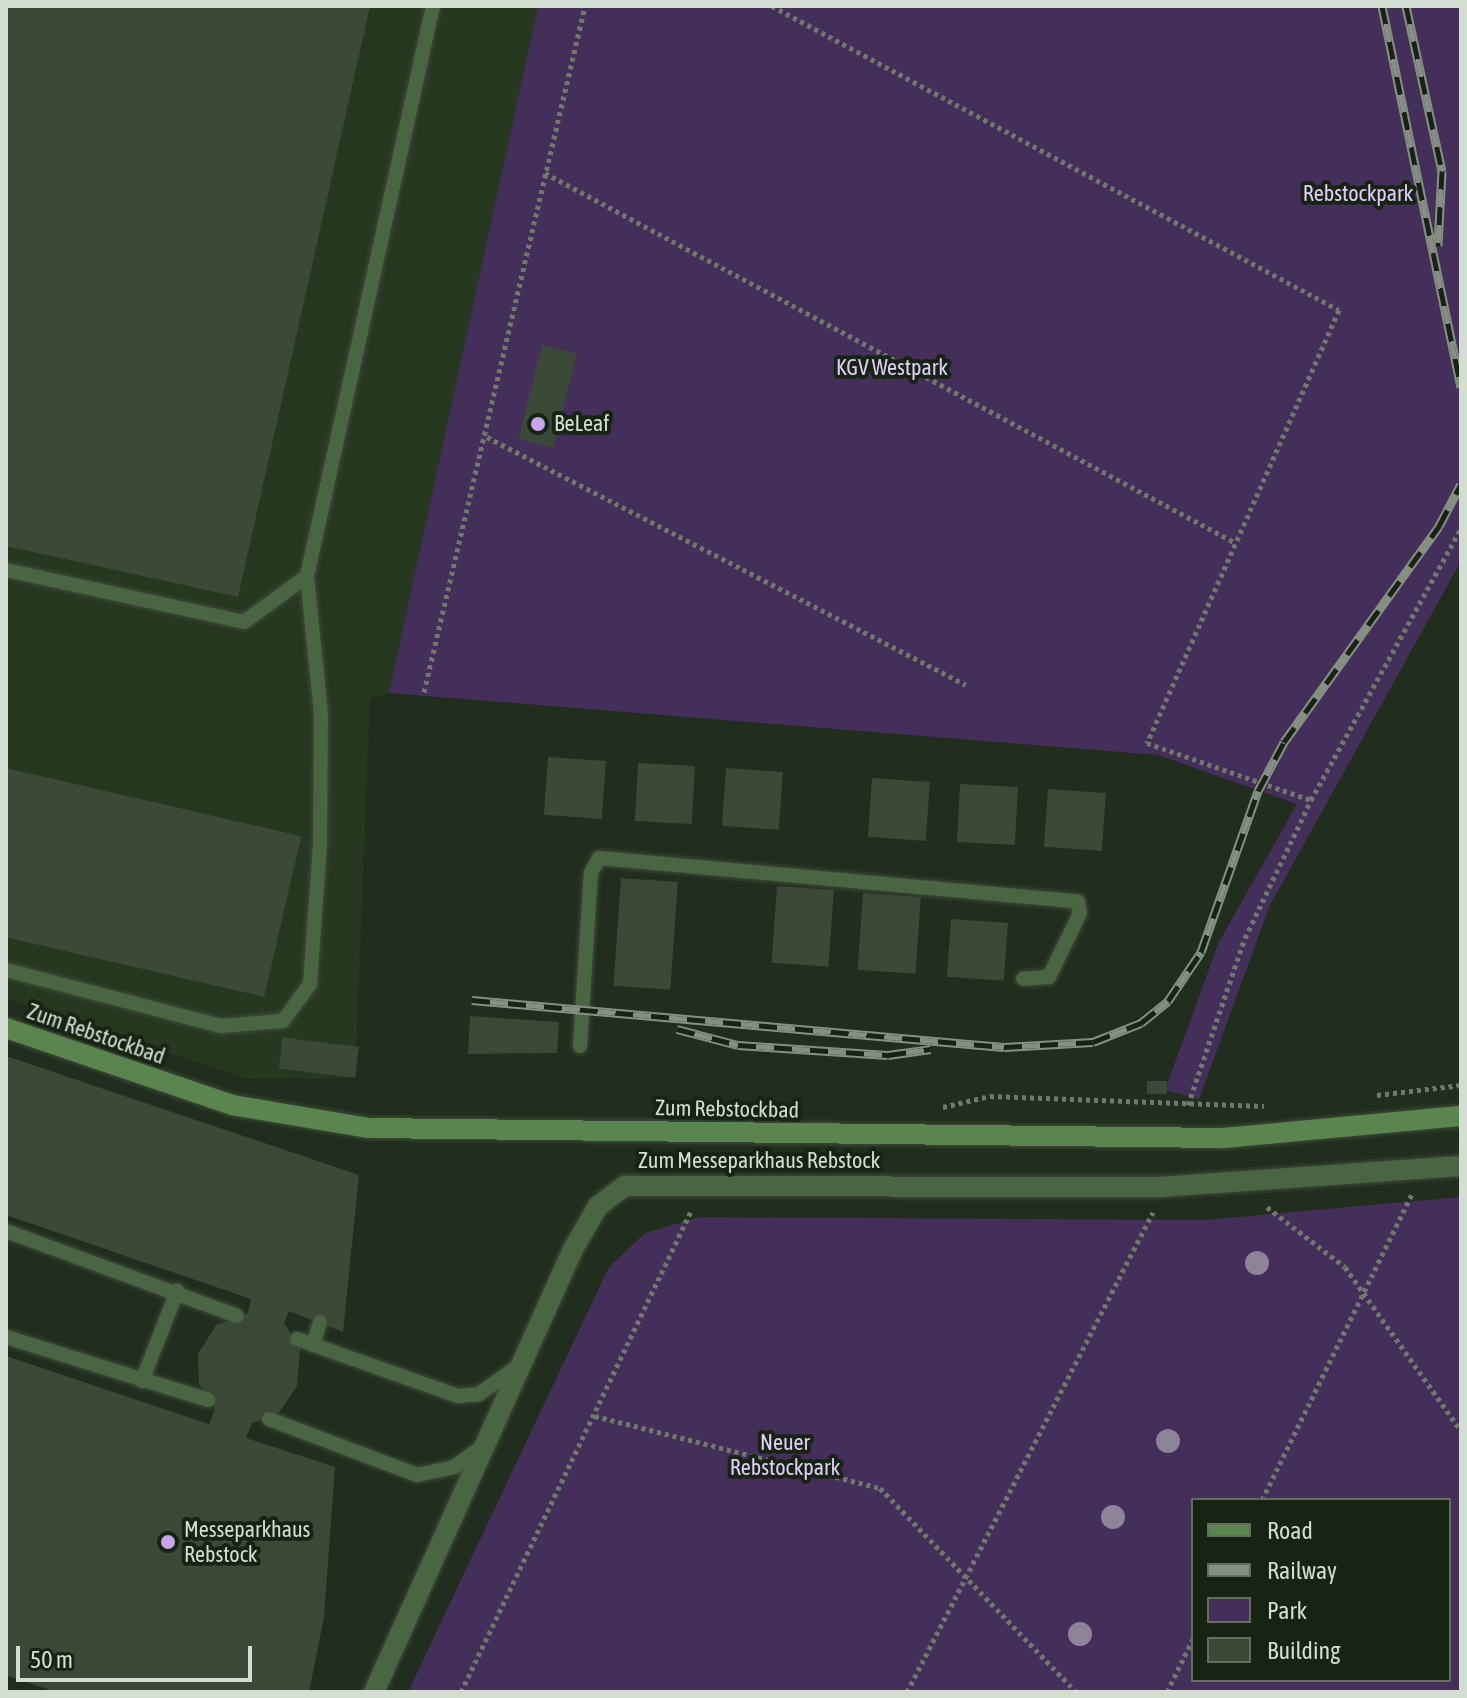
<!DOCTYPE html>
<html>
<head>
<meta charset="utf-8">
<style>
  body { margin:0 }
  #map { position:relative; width:1467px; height:1698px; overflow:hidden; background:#212e1d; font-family:"Asap Condensed",sans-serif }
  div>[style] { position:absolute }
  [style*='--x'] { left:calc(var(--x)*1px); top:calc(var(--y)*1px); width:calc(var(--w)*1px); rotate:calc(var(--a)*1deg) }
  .built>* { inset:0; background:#273821 }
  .green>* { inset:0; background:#442f5a }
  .building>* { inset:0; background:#3b4937; transform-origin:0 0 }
  .path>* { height:5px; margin-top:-2.5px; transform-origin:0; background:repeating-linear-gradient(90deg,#6f7a6c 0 4px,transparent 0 8px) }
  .roads { filter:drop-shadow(0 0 2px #3e4a3a) drop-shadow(0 0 2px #3e4a3a) }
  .lane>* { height:14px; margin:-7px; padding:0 7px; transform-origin:7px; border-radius:7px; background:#4a6542 }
  .street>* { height:20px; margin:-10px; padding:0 10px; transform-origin:10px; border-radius:10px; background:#4a6542 }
  .secondary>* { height:20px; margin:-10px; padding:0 10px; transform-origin:10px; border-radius:10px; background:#5b854e }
  .rail>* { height:9px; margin-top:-4.5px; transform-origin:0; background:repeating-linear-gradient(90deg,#172413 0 18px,#859082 0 36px); box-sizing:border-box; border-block:2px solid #859082 }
  .trees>* { width:24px; height:24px; margin:-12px; border-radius:50%; background:#8b8597 }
  .dots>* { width:22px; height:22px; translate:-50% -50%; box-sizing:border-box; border:4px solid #172413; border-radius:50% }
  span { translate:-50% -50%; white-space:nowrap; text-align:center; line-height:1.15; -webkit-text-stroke:8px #172413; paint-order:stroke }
  .park-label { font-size:22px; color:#e1cdfa }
  .poi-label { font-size:22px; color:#d4ddd2 }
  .left { translate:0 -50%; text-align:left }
  .street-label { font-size:22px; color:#d4ddd2 }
  .frame { position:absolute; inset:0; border:8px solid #d4ddd2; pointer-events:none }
  .legend { position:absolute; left:1191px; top:1498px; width:260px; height:184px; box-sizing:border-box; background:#172413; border:2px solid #636e5f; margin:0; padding:10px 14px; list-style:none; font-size:24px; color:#d4ddd2 }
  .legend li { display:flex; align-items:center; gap:16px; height:40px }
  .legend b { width:40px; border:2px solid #636e5f }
  .scale { position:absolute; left:16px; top:1646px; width:236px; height:36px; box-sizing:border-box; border:4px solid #d4ddd2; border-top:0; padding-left:10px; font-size:24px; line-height:28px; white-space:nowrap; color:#d4ddd2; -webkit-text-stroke:6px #172413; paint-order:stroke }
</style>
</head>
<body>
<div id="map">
  <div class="built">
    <i style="clip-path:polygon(6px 6px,538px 6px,389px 693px,370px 698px,355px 1078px,247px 1079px,6px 998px)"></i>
  </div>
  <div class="green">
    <i style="clip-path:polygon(538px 6px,1461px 6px,1461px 561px,1270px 905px,1199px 1099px,1165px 1090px,1219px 942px,1297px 804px,1158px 755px,389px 693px)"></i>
    <i style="clip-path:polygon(evenodd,1461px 1197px,1461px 1692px,408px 1692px,609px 1267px,645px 1233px,700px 1217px,1204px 1220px,1461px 1197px,1193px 1500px,1449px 1500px,1449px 1680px,1193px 1680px,1193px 1500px)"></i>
  </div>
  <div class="building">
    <i style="clip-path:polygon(6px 6px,370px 6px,238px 597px,6px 546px)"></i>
    <i style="left:542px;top:345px;width:36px;height:97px;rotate:14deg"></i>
    <i style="left:548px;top:757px;width:58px;height:58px;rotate:4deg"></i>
    <i style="left:638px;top:763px;width:57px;height:58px;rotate:3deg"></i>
    <i style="left:6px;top:768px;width:303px;height:165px;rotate:13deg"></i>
    <i style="left:726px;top:768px;width:57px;height:58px;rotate:4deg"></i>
    <i style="left:872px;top:778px;width:58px;height:59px;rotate:4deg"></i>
    <i style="left:960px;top:784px;width:58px;height:58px;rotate:3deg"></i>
    <i style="left:1048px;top:789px;width:58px;height:58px;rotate:4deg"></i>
    <i style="left:621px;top:878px;width:57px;height:108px;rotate:4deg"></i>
    <i style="left:777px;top:886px;width:57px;height:77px;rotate:4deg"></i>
    <i style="left:863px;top:893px;width:58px;height:77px;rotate:4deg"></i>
    <i style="left:951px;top:919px;width:57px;height:58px;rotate:4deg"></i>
    <i style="clip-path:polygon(470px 1016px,559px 1022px,557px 1053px,468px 1054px)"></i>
    <i style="left:359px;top:1047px;width:31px;height:77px;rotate:97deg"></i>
    <i style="clip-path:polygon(6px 1056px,359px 1175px,343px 1332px,289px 1311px,284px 1323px,300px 1348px,297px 1386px,278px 1414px,252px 1423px,246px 1438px,335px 1467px,324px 1617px,309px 1692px,56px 1692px,6px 1675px,6px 1356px,209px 1424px,215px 1409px,199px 1384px,198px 1354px,216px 1325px,248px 1313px,251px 1299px,6px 1215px)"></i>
    <i style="left:1167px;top:1081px;width:13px;height:20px;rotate:90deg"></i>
  </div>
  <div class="path">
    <i style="--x:772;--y:6;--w:643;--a:28.2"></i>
    <i style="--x:1339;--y:310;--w:474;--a:113.9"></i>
    <i style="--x:1147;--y:743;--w:174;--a:19.2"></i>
    <i style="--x:545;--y:173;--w:782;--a:28.17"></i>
    <i style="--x:487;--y:437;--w:539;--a:27.37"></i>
    <i style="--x:424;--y:692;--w:705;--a:-76.79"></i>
    <i style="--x:1377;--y:1095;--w:85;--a:-6.8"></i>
    <i style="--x:1188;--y:1105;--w:176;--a:-71.2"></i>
    <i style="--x:1245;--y:938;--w:153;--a:-64.4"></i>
    <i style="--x:1311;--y:800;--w:311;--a:-61.1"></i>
    <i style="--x:943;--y:1107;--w:48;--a:-13.2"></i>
    <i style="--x:990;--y:1096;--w:274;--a:2.1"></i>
    <i style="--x:1267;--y:1207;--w:98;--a:37.6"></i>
    <i style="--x:1345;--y:1267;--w:201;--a:54.7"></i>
    <i style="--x:595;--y:1416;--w:294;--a:14.2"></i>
    <i style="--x:880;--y:1488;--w:283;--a:46.1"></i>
    <i style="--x:1262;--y:1500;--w:343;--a:-63.9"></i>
    <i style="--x:461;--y:1692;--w:535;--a:-64.44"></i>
    <i style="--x:907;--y:1692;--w:539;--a:-62.86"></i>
    <i style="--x:1167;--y:1692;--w:59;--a:-63.9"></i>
  </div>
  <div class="roads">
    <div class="lane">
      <i style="--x:6;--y:570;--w:244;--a:12.3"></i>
      <i style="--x:244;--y:622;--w:78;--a:-36.1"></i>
      <i style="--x:307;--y:576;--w:584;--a:-77.54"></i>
      <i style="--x:6;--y:970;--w:222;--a:14.6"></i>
      <i style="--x:221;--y:1026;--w:62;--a:-4.6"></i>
      <i style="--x:283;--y:1021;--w:46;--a:-53.9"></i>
      <i style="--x:310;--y:984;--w:139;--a:-85.9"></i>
      <i style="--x:320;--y:845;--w:131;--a:-89.6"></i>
      <i style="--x:321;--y:714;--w:139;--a:-95.8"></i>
      <i style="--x:580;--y:1046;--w:173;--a:-86.4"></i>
      <i style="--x:591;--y:873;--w:17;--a:-62"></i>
      <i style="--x:599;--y:858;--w:481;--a:5.2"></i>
      <i style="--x:1078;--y:902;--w:11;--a:80"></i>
      <i style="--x:1080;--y:913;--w:71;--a:115.8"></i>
      <i style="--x:1049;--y:977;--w:26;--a:176"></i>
      <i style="--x:6;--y:1231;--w:246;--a:20.2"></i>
      <i style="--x:6;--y:1337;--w:212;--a:17.3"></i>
      <i style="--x:297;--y:1339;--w:171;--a:19.5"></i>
      <i style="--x:458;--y:1396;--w:21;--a:-5"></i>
      <i style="--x:479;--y:1394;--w:47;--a:-35.4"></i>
      <i style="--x:313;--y:1345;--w:24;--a:-73"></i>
      <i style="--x:142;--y:1381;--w:97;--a:-68.7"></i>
      <i style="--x:269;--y:1419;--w:158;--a:20.7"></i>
      <i style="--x:417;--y:1475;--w:38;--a:-12"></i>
      <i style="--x:454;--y:1467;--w:34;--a:-36"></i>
    </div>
    <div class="street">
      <i style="--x:374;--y:1692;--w:483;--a:-65.8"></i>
      <i style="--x:572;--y:1251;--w:52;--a:-60"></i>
      <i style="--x:598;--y:1206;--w:34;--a:-37"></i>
      <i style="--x:625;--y:1186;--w:534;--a:0.11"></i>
      <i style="--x:1159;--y:1187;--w:303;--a:-4"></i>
    </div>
    <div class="secondary">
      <i style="--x:6;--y:1028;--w:239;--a:18.8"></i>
      <i style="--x:232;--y:1105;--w:138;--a:9.6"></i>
      <i style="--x:368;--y:1128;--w:855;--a:0.67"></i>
      <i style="--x:1223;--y:1138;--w:239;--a:-5.3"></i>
    </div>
  </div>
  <div class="rail">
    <i style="--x:1382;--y:6;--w:389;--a:78.3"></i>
    <i style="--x:1406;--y:6;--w:169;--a:77.7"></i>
    <i style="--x:1442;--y:171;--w:75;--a:93.1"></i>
    <i style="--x:472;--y:1000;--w:534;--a:5.05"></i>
    <i style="--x:1004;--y:1047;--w:89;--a:-3.2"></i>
    <i style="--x:1093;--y:1042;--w:52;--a:-21.6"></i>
    <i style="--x:1141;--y:1023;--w:35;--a:-39"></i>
    <i style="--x:1168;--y:1001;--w:59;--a:-56"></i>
    <i style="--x:1201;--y:952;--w:171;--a:-70.5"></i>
    <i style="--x:1258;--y:791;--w:55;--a:-62"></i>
    <i style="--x:1284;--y:742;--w:266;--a:-54.3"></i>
    <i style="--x:1439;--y:526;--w:47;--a:-62.4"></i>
    <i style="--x:677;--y:1029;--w:63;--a:14.7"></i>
    <i style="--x:738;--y:1045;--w:150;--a:3.8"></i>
    <i style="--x:888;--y:1055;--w:43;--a:-7.9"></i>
  </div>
  <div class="trees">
    <i style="left:1257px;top:1263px"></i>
    <i style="left:1168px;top:1441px"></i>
    <i style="left:1113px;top:1517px"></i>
    <i style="left:1080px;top:1634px"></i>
  </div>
  <div class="dots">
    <i style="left:538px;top:424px;background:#c8a6ef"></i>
    <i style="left:168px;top:1542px;background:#c8a6ef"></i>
  </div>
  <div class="park-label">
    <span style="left:1358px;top:194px">Rebstockpark</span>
    <span style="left:892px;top:368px">KGV Westpark</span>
    <span style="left:785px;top:1455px">Neuer<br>Rebstockpark</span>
  </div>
  <div class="poi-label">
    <span class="left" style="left:554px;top:424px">BeLeaf</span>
    <span class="left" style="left:184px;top:1542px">Messeparkhaus<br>Rebstock</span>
  </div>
  <div class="street-label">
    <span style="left:96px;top:1034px;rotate:19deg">Zum Rebstockbad</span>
    <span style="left:727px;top:1109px;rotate:1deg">Zum Rebstockbad</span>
    <span style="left:759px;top:1161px">Zum Messeparkhaus Rebstock</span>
  </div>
  <div class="frame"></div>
  <ul class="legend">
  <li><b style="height:10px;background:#5b854e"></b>Road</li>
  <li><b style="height:10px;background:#859082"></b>Railway</li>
  <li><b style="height:22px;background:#442f5a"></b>Park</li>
  <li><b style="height:22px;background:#3b4937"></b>Building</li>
  </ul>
  <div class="scale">50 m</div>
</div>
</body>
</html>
